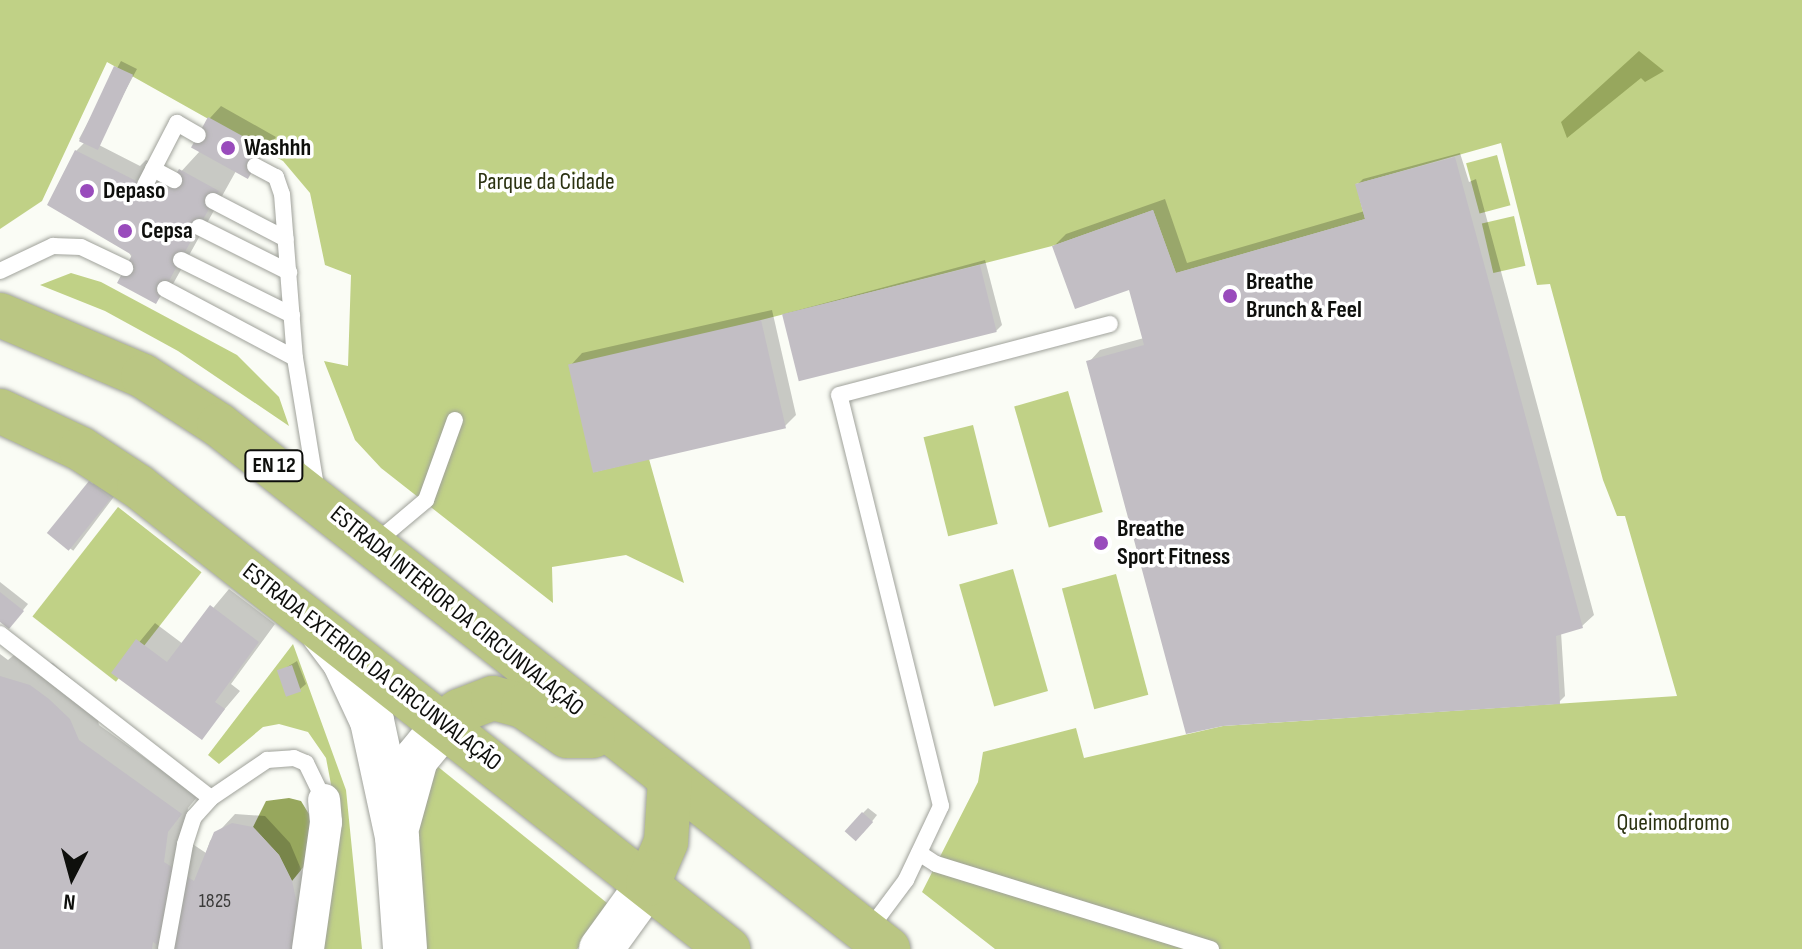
<!DOCTYPE html>
<html>
<head>
<meta charset="utf-8">
<style>
  body { margin:0 }
  #map { position:relative; width:1802px; height:949px; overflow:hidden; background:#fafcf5; font-family:"Sofia Sans Condensed",sans-serif }
  div>[style] { position:absolute }
  [style*='--x'] { left:calc(var(--x)*1px); top:calc(var(--y)*1px); width:calc(var(--w)*1px); rotate:calc(var(--a)*1deg) }
  .green>* { inset:0; background:#c0d186; transform-origin:0 0 }
  .water>* { inset:0; background:#97a75d }
  .shadow>* { inset:0; background:#0003; transform-origin:0 0 }
  .building>* { inset:0; background:#c2bec4; transform-origin:0 0 }
  .roads { filter:drop-shadow(0 0 2px #a0a29b) drop-shadow(0 0 2px #a0a29b) }
  .lane>* { height:16px; margin:-8px; padding:0 8px; transform-origin:8px; border-radius:8px; background:#fff }
  .street>* { height:32px; margin:-16px; padding:0 16px; transform-origin:16px; border-radius:16px; background:#fff }
  .secondary>* { height:44px; margin:-22px; padding:0 22px; transform-origin:22px; border-radius:22px; background:#fff }
  .primary>* { height:44px; margin:-22px; padding:0 22px; transform-origin:22px; border-radius:22px; background:#bac683 }
  .dots>* { width:22px; height:22px; translate:-50% -50%; box-sizing:border-box; border:4px solid #fff; border-radius:50% }
  span { translate:-50% -50%; white-space:nowrap; text-align:center; line-height:1.15; -webkit-text-stroke:7px #fff; paint-order:stroke }
  .number-label { font-size:20px; color:#3b3b3a }
  .number-label span { -webkit-text-stroke-width:0 }
  .shield-label span { padding:2px 6px; background:#fff; border:2px solid; border-radius:6px; -webkit-text-stroke-width:0 }
  .shield-label { font-size:22px; color:#0e0f0c; font-weight:700 }
  .poi-label { font-size:24px; color:#0e0f0c; font-weight:700 }
  .left { translate:0 -50%; text-align:left }
  .park-label { font-size:24px; color:#2b3211 }
  .street-label { font-size:24px; color:#0e0f0c }
  .north { position:absolute; left:32px; top:837px; width:80px; height:80px; -webkit-text-stroke:6px #fff; paint-order:stroke; rotate:186deg; font-size:22px; font-weight:700; line-height:32px; text-align:center; color:#0e0f0c }
  .north::after { content:''; display:block; margin:auto; width:28px; height:36px; background:#0e0f0c; clip-path:polygon(50% 0,100% 100%,50% 72%,0 100%) }
</style>
</head>
<body>
<div id="map">
  <div class="green">
    <i style="clip-path:polygon(0 0,1802px 0,1802px 949px,995px 949px,922px 892px,978px 782px,983px 752px,1076px 728px,1084px 758px,1223px 726px,1677px 696px,1625px 516px,1617px 516px,1603px 480px,1550px 284px,1537px 285px,1501px 143px,1356px 184px,1365px 219px,1176px 273px,1153px 210px,1052px 246px,761px 320px,594px 472px,649px 459px,684px 583px,626px 555px,552px 567px,553px 603px,381px 468px,355px 440px,324px 361px,348px 366px,351px 275px,325px 265px,310px 193px,283px 161px,107px 62px,42px 201px,0 229px)"></i>
    <i style="left:1497px;top:155px;width:52px;height:32px;rotate:75deg"></i>
    <i style="left:1514px;top:216px;width:51px;height:33px;rotate:77deg"></i>
    <i style="clip-path:polygon(71px 273px,101px 282px,237px 355px,279px 397px,289px 426px,178px 351px,105px 311px,40px 285px)"></i>
    <i style="left:1068px;top:391px;width:126px;height:56px;rotate:74deg"></i>
    <i style="left:973px;top:425px;width:102px;height:51px;rotate:76deg"></i>
    <i style="left:118px;top:507px;width:106px;height:139px;rotate:38deg"></i>
    <i style="left:1013px;top:569px;width:127px;height:56px;rotate:74deg"></i>
    <i style="left:1116px;top:574px;width:125px;height:56px;rotate:75deg"></i>
    <i style="clip-path:polygon(293px 644px,346px 790px,362px 949px,322px 949px,337px 816px,326px 758px,308px 732px,279px 724px,263px 727px,219px 764px,208px 755px)"></i>
    <i style="clip-path:polygon(437px 766px,617px 911px,577px 949px,423px 949px,413px 818px)"></i>
  </div>
  <div class="water">
    <i style="clip-path:polygon(1639px 51px,1664px 71px,1645px 82px,1641px 78px,1567px 138px,1561px 122px)"></i>
    <i style="clip-path:polygon(289px 798px,301px 801px,312px 819px,306px 864px,292px 881px,279px 855px,253px 827px,266px 801px)"></i>
  </div>
  <div class="shadow">
    <i style="clip-path:polygon(121px 61px,137px 69px,97px 144px,140px 166px,146px 160px,177px 176px,200px 151px,210px 118px,221px 106px,276px 137px,247px 177px,236px 171px,173px 284px,155px 302px,76px 151px,85px 142px,79px 139px)"></i>
    <i style="clip-path:polygon(1460px 153px,1469px 182px,1476px 179px,1594px 615px,1582px 626px,1561px 632px,1565px 696px,1559px 702px,1089px 362px,1100px 350px,1144px 338px,1130px 287px,1054px 246px,1066px 234px,1165px 199px,1187px 263px,1365px 211px,1357px 185px,1363px 179px)"></i>
    <i style="clip-path:polygon(985px 260px,1002px 325px,996px 331px,784px 314px)"></i>
    <i style="clip-path:polygon(772px 310px,796px 415px,784px 427px,571px 365px,582px 353px)"></i>
    <i style="left:102px;top:471px;width:25px;height:81px;rotate:37deg"></i>
    <i style="clip-path:polygon(0 582px,28px 604px,14px 621px,0 620px)"></i>
    <i style="clip-path:polygon(229px 589px,275px 624px,231px 684px,240px 691px,201px 737px,114px 673px,155px 623px,183px 644px)"></i>
    <i style="clip-path:polygon(0 654px,8px 660px,14px 655px,53px 663px,92px 697px,99px 725px,198px 796px,188px 808px,185px 839px,206px 853px,210px 841px,235px 814px,265px 816px,290px 843px,314px 900px,317px 949px,0 949px)"></i>
    <i style="clip-path:polygon(297px 661px,306px 684px,300px 689px,279px 672px)"></i>
    <i style="clip-path:polygon(868px 808px,877px 815px,863px 833px,863px 813px)"></i>
  </div>
  <div class="building">
    <i style="left:114px;top:66px;width:21px;height:83px;rotate:25deg"></i>
    <i style="left:208px;top:117px;width:65px;height:35px;rotate:29deg"></i>
    <i style="clip-path:polygon(75px 150px,164px 195px,179px 169px,219px 191px,156px 304px,117px 283px,132px 255px,47px 205px)"></i>
    <i style="clip-path:polygon(1455px 157px,1583px 628px,1556px 636px,1560px 704px,1223px 726px,1186px 734px,1086px 361px,1144px 345px,1129px 290px,1075px 309px,1052px 246px,1153px 210px,1176px 273px,1365px 219px,1355px 184px)"></i>
    <i style="left:980px;top:265px;width:69px;height:204px;rotate:76deg"></i>
    <i style="left:761px;top:320px;width:111px;height:198px;rotate:77deg"></i>
    <i style="left:89px;top:481px;width:28px;height:67px;rotate:39deg"></i>
    <i style="clip-path:polygon(0 592px,24px 611px,9px 629px,0 622px)"></i>
    <i style="clip-path:polygon(210px 605px,259px 642px,215px 702px,225px 709px,202px 740px,111px 673px,136px 639px,167px 662px)"></i>
    <i style="left:292px;top:665px;width:28px;height:16px;rotate:71deg"></i>
    <i style="clip-path:polygon(0 676px,30px 685px,49px 699px,70px 719px,79px 740px,182px 814px,168px 832px,164px 862px,194px 881px,214px 832px,232px 823px,253px 827px,279px 855px,292px 881px,307px 949px,163px 949px,153px 942px,152px 949px,0 949px)"></i>
    <i style="left:862px;top:812px;width:15px;height:26px;rotate:42deg"></i>
  </div>
  <div class="roads">
    <div class="lane">
      <i style="--x:255;--y:166;--w:24;--a:28"></i>
      <i style="--x:276;--y:177;--w:18;--a:71"></i>
      <i style="--x:282;--y:194;--w:165;--a:85.5"></i>
      <i style="--x:295;--y:358;--w:137;--a:80.7"></i>
      <i style="--x:153;--y:169;--w:24;--a:28"></i>
      <i style="--x:145;--y:185;--w:70;--a:-62.7"></i>
      <i style="--x:177;--y:123;--w:24;--a:30"></i>
      <i style="--x:213;--y:201;--w:82;--a:27.5"></i>
      <i style="--x:199;--y:227;--w:101;--a:26.6"></i>
      <i style="--x:181;--y:260;--w:124;--a:26.4"></i>
      <i style="--x:0;--y:271;--w:59;--a:-25.3"></i>
      <i style="--x:53;--y:246;--w:28;--a:2"></i>
      <i style="--x:81;--y:247;--w:49;--a:25.5"></i>
      <i style="--x:165;--y:289;--w:147;--a:28"></i>
      <i style="--x:375;--y:543;--w:67;--a:-40.1"></i>
      <i style="--x:426;--y:500;--w:85;--a:-70.1"></i>
      <i style="--x:0;--y:634;--w:267;--a:37.9"></i>
      <i style="--x:919;--y:853;--w:20;--a:33"></i>
      <i style="--x:936;--y:864;--w:288;--a:17.2"></i>
      <i style="--x:868;--y:931;--w:64;--a:-53.3"></i>
      <i style="--x:906;--y:880;--w:82;--a:-64.7"></i>
      <i style="--x:941;--y:806;--w:423;--a:-103.9"></i>
      <i style="--x:839;--y:395;--w:280;--a:-14.7"></i>
      <i style="--x:166;--y:949;--w:107;--a:-79.7"></i>
      <i style="--x:185;--y:844;--w:28;--a:-72"></i>
      <i style="--x:194;--y:817;--w:25;--a:-48"></i>
      <i style="--x:211;--y:798;--w:68;--a:-34.2"></i>
      <i style="--x:267;--y:760;--w:27;--a:-4"></i>
      <i style="--x:294;--y:758;--w:13;--a:23"></i>
      <i style="--x:306;--y:763;--w:41;--a:64.1"></i>
    </div>
    <div class="street">
      <i style="--x:308;--y:949;--w:128;--a:-81.9"></i>
      <i style="--x:326;--y:822;--w:22;--a:-95"></i>
    </div>
    <div class="secondary">
      <i style="--x:323;--y:633;--w:35;--a:53"></i>
      <i style="--x:344;--y:661;--w:66;--a:65"></i>
      <i style="--x:372;--y:721;--w:119;--a:77.8"></i>
      <i style="--x:397;--y:837;--w:112;--a:85.9"></i>
      <i style="--x:398;--y:824;--w:67;--a:-74.5"></i>
      <i style="--x:416;--y:759;--w:45;--a:-50.4"></i>
      <i style="--x:601;--y:949;--w:80;--a:-54.1"></i>
    </div>
    <div class="primary">
      <i style="--x:0;--y:315;--w:155;--a:23.1"></i>
      <i style="--x:143;--y:376;--w:90;--a:32.8"></i>
      <i style="--x:219;--y:425;--w:850;--a:38.07"></i>
      <i style="--x:0;--y:411;--w:89;--a:25.1"></i>
      <i style="--x:81;--y:449;--w:69;--a:33.2"></i>
      <i style="--x:139;--y:487;--w:749;--a:38.11"></i>
      <i style="--x:445;--y:724;--w:19;--a:-43"></i>
      <i style="--x:459;--y:711;--w:36;--a:-21"></i>
      <i style="--x:493;--y:698;--w:31;--a:15"></i>
      <i style="--x:523;--y:706;--w:53;--a:34.3"></i>
      <i style="--x:567;--y:736;--w:26;--a:0"></i>
      <i style="--x:648;--y:884;--w:46;--a:-66.8"></i>
      <i style="--x:666;--y:842;--w:63;--a:-86.4"></i>
    </div>
  </div>
  <div class="dots">
    <i style="left:228px;top:148px;background:#994bbc"></i>
    <i style="left:87px;top:191px;background:#994bbc"></i>
    <i style="left:125px;top:231px;background:#994bbc"></i>
    <i style="left:1230px;top:296px;background:#994bbc"></i>
    <i style="left:1101px;top:543px;background:#994bbc"></i>
  </div>
  <div class="number-label">
    <span style="left:215px;top:901px">1825</span>
  </div>
  <div class="shield-label">
    <span style="left:274px;top:466px">EN 12</span>
  </div>
  <div class="poi-label">
    <span class="left" style="left:244px;top:148px">Washhh</span>
    <span class="left" style="left:103px;top:191px">Depaso</span>
    <span class="left" style="left:141px;top:231px">Cepsa</span>
    <span class="left" style="left:1246px;top:296px">Breathe<br>Brunch &amp; Feel</span>
    <span class="left" style="left:1117px;top:543px">Breathe<br>Sport Fitness</span>
  </div>
  <div class="park-label">
    <span style="left:546px;top:182px">Parque da Cidade</span>
    <span style="left:1673px;top:823px">Queimodromo</span>
  </div>
  <div class="street-label">
    <span style="left:457px;top:611px;rotate:39deg">ESTRADA INTERIOR DA CIRCUNVALAÇÃO</span>
    <span style="left:372px;top:667px;rotate:38deg">ESTRADA EXTERIOR DA CIRCUNVALAÇÃO</span>
  </div>
  <div class="north">N</div>
</div>
</body>
</html>
